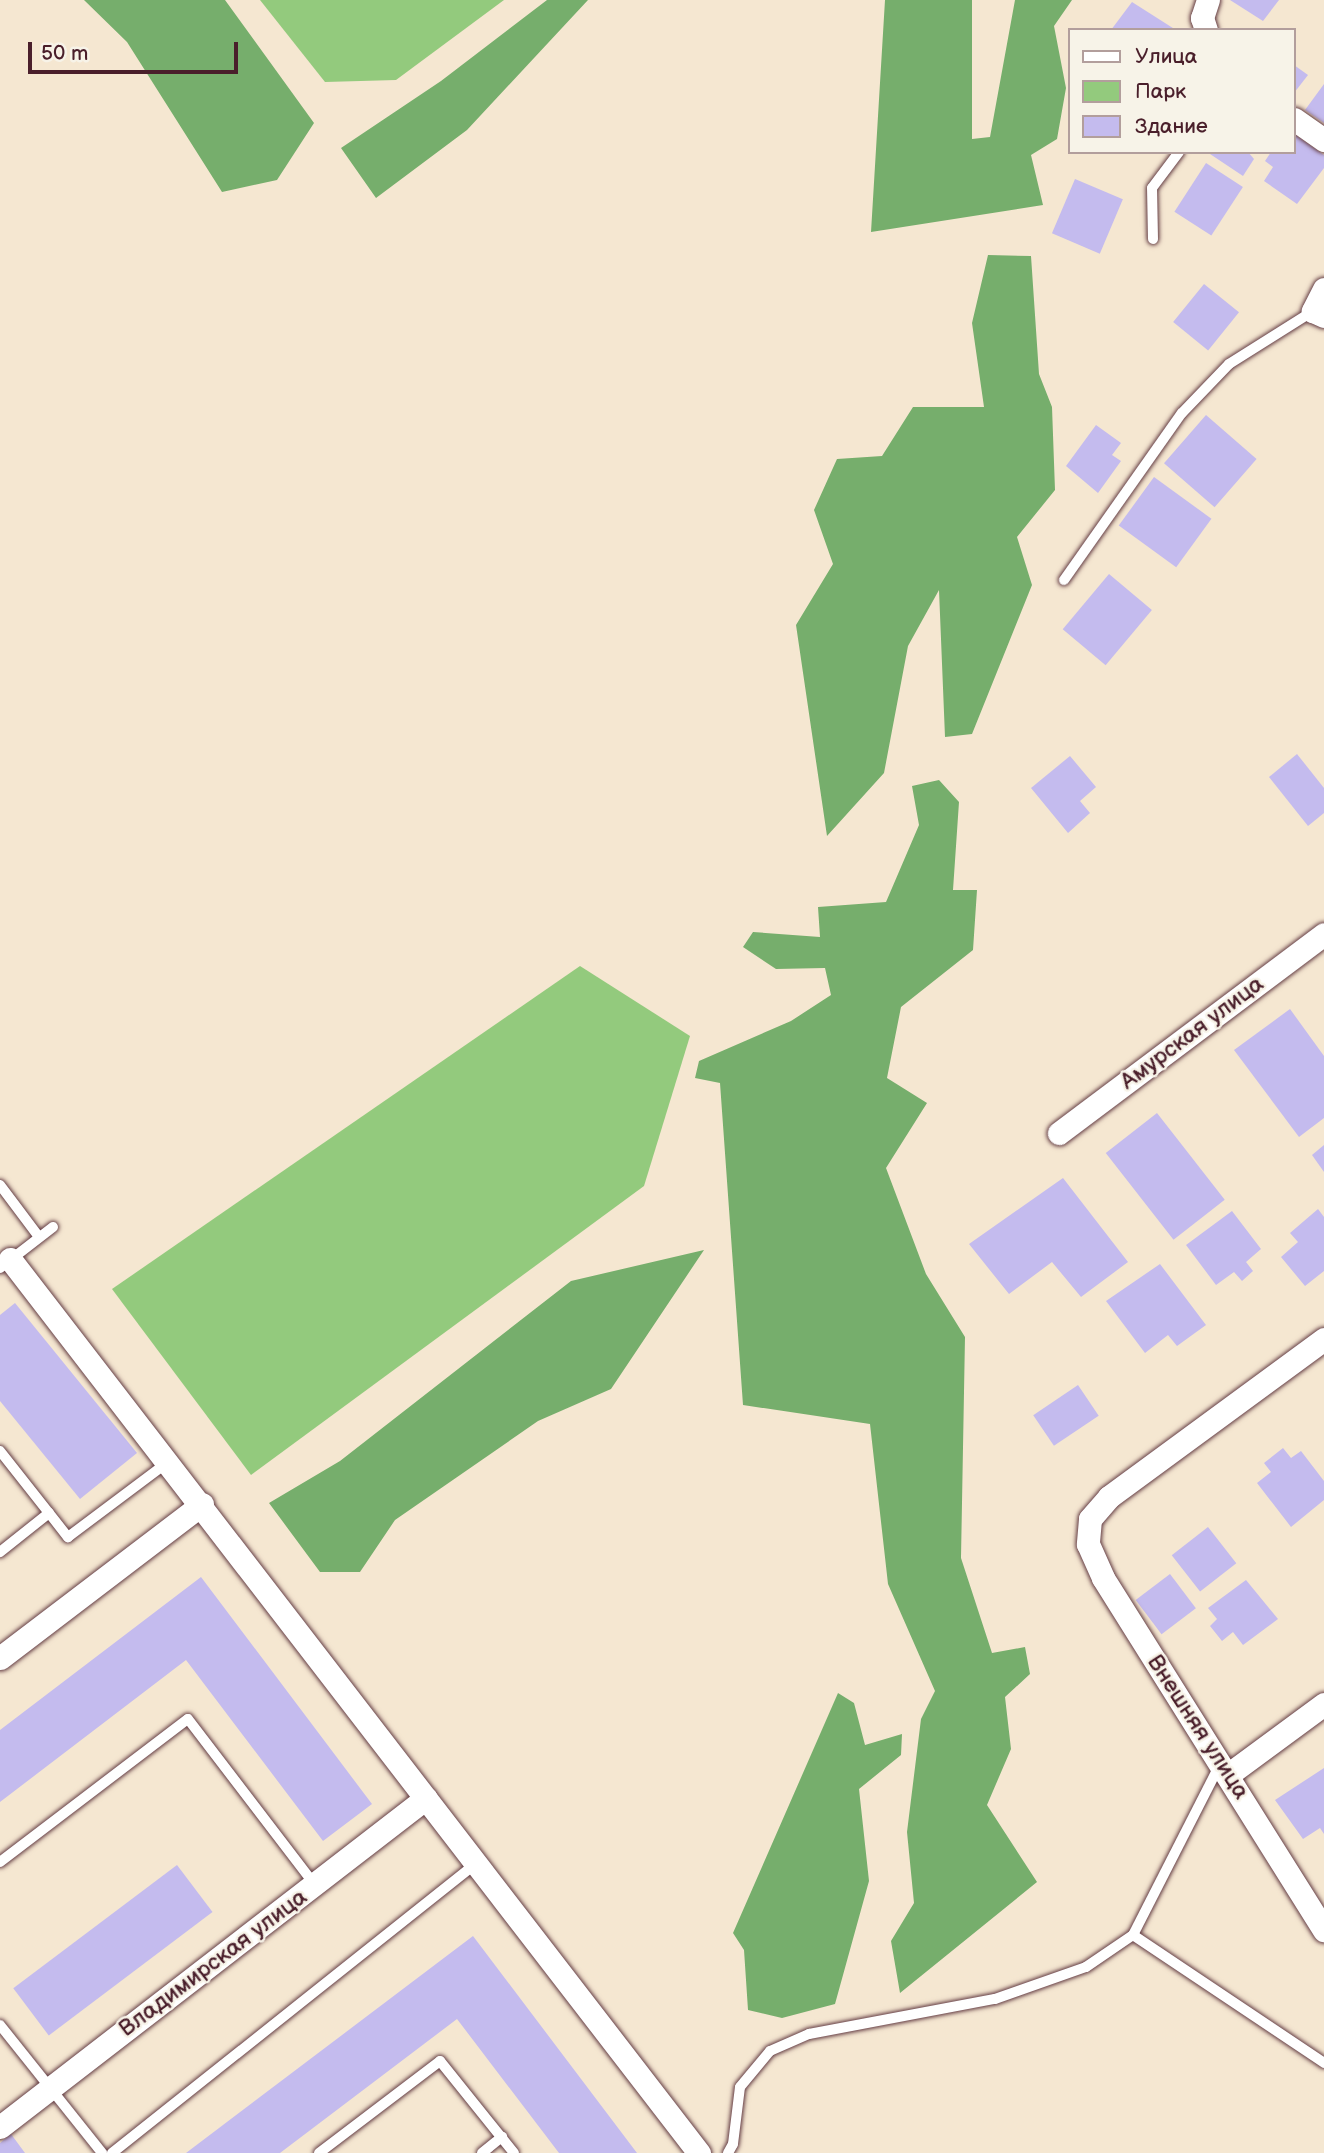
<!DOCTYPE html>
<html>
<head>
<meta charset="utf-8">
<style>
  body { margin:0 }
  #map { position:relative; width:1324px; height:2153px; overflow:hidden; background:#f5e7d1; font-family:"Balsamiq Sans",sans-serif }
  div>[style] { position:absolute }
  [style*='--x'] { left:calc(var(--x)*1px); top:calc(var(--y)*1px); width:calc(var(--w)*1px); rotate:calc(var(--a)*1deg) }
  .green>* { inset:0; background:#93ca7d }
  .forest>* { inset:0; background:#76ae6c }
  .building>* { inset:0; background:#c4bbee; transform-origin:0 0 }
  .roads { filter:drop-shadow(0 0 2px #643d44) drop-shadow(0 0 2px #643d44) }
  .service>* { height:10px; margin:-5px; padding:0 5px; transform-origin:5px; border-radius:5px; background:#fff }
  .minor>* { height:23px; margin:-11.5px; padding:0 11.5px; transform-origin:11.5px; border-radius:11.5px; background:#fff }
  span { translate:-50% -50%; white-space:nowrap; text-align:center; line-height:1.15; -webkit-text-stroke:5px #f7f3e8; paint-order:stroke }
  .street-label { font-size:23px; color:#4a1f2b }
  .legend { position:absolute; left:1068px; top:28px; width:228px; height:126px; box-sizing:border-box; background:#f7f3e8; border:2px solid #b29e9c; margin:0; padding:9px 12px; list-style:none; font-size:21px; color:#4a1f2b }
  .legend li { display:flex; align-items:center; gap:14px; height:35px }
  .legend b { width:35px; border:2px solid #b29e9c }
  .scale { position:absolute; left:28px; top:42px; width:210px; height:32px; box-sizing:border-box; border:4px solid #4a1f2b; border-top:0; padding-left:9px; font-size:21px; line-height:24px; white-space:nowrap; color:#4a1f2b; -webkit-text-stroke:5px #f7f3e8; paint-order:stroke }
</style>
</head>
<body>
<div id="map">
  <div class="green">
    <i style="clip-path:polygon(260px 0,504px 0,396px 80px,325px 82px)"></i>
    <i style="clip-path:polygon(580px 966px,690px 1036px,644px 1186px,251px 1475px,112px 1289px)"></i>
  </div>
  <div class="forest">
    <i style="clip-path:polygon(84px 0,225px 0,314px 123px,277px 180px,222px 192px,127px 42px)"></i>
    <i style="clip-path:polygon(547px 0,588px 0,467px 130px,376px 198px,341px 148px,441px 81px)"></i>
    <i style="clip-path:polygon(885px 0,972px 0,972px 139px,990px 137px,1015px 0,1072px 0,1054px 26px,1066px 88px,1057px 139px,1031px 155px,1043px 205px,871px 232px)"></i>
    <i style="clip-path:polygon(988px 255px,1031px 256px,1039px 374px,1052px 407px,1055px 490px,1017px 537px,1032px 585px,972px 734px,945px 737px,939px 590px,908px 646px,884px 773px,827px 836px,796px 625px,833px 564px,814px 510px,837px 459px,882px 456px,913px 407px,984px 407px,972px 323px)"></i>
    <i style="clip-path:polygon(939px 780px,959px 802px,953px 890px,977px 890px,973px 950px,901px 1007px,887px 1078px,927px 1103px,886px 1168px,926px 1274px,965px 1337px,961px 1558px,992px 1653px,1025px 1647px,1030px 1674px,1005px 1697px,1011px 1749px,987px 1805px,1037px 1882px,900px 1993px,891px 1941px,914px 1903px,907px 1832px,921px 1719px,935px 1691px,888px 1584px,870px 1424px,743px 1405px,720px 1083px,695px 1078px,699px 1061px,791px 1021px,831px 995px,825px 968px,776px 969px,743px 947px,753px 932px,820px 937px,818px 907px,886px 902px,919px 825px,912px 786px)"></i>
    <i style="clip-path:polygon(704px 1250px,611px 1389px,538px 1421px,395px 1520px,360px 1572px,320px 1572px,269px 1503px,340px 1461px,571px 1281px)"></i>
    <i style="clip-path:polygon(838px 1693px,854px 1703px,865px 1745px,902px 1734px,901px 1755px,859px 1789px,869px 1881px,835px 2004px,782px 2018px,748px 2010px,744px 1950px,733px 1933px)"></i>
  </div>
  <div class="building">
    <i style="clip-path:polygon(1230px 0,1279px 0,1263px 21px)"></i>
    <i style="clip-path:polygon(1132px 2px,1176px 30px,1111px 30px)"></i>
    <i style="clip-path:polygon(1294px 65px,1308px 75px,1294px 93px)"></i>
    <i style="clip-path:polygon(1324px 84px,1324px 123px,1305px 110px)"></i>
    <i style="clip-path:polygon(1294px 134px,1324px 155px,1324px 168px,1297px 204px,1264px 181px,1273px 167px,1265px 161px,1271px 152px,1294px 152px)"></i>
    <i style="clip-path:polygon(1207px 152px,1248px 152px,1254px 159px,1243px 176px)"></i>
    <i style="left:1206px;top:163px;width:44px;height:58px;rotate:33deg"></i>
    <i style="left:1075px;top:179px;width:52px;height:59px;rotate:23deg"></i>
    <i style="left:1204px;top:284px;width:45px;height:49px;rotate:39deg"></i>
    <i style="left:1206px;top:415px;width:67px;height:64px;rotate:41deg"></i>
    <i style="clip-path:polygon(1096px 425px,1121px 443px,1112px 455px,1121px 461px,1098px 493px,1066px 466px)"></i>
    <i style="left:1154px;top:477px;width:71px;height:60px;rotate:36deg"></i>
    <i style="left:1109px;top:574px;width:56px;height:72px;rotate:40deg"></i>
    <i style="clip-path:polygon(1297px 754px,1324px 788px,1324px 813px,1308px 826px,1269px 777px)"></i>
    <i style="clip-path:polygon(1070px 756px,1096px 787px,1080px 801px,1090px 813px,1068px 833px,1031px 788px)"></i>
    <i style="clip-path:polygon(1290px 1009px,1324px 1056px,1324px 1118px,1299px 1137px,1234px 1050px)"></i>
    <i style="left:1157px;top:1113px;width:110px;height:65px;rotate:52deg"></i>
    <i style="clip-path:polygon(1324px 1145px,1324px 1172px,1312px 1155px)"></i>
    <i style="clip-path:polygon(1063px 1178px,1128px 1262px,1081px 1297px,1052px 1262px,1009px 1294px,969px 1244px)"></i>
    <i style="clip-path:polygon(1318px 1209px,1324px 1217px,1324px 1271px,1305px 1286px,1281px 1257px,1298px 1242px,1290px 1233px)"></i>
    <i style="clip-path:polygon(1232px 1211px,1261px 1249px,1246px 1262px,1253px 1271px,1242px 1281px,1234px 1272px,1216px 1285px,1186px 1245px)"></i>
    <i style="clip-path:polygon(1160px 1264px,1206px 1325px,1177px 1346px,1168px 1335px,1145px 1353px,1106px 1301px)"></i>
    <i style="clip-path:polygon(15px 1303px,137px 1453px,80px 1499px,0 1401px,0 1315px)"></i>
    <i style="left:1078px;top:1385px;width:37px;height:54px;rotate:56deg"></i>
    <i style="clip-path:polygon(1283px 1448px,1291px 1458px,1301px 1451px,1324px 1481px,1324px 1500px,1291px 1527px,1257px 1483px,1271px 1472px,1264px 1463px)"></i>
    <i style="left:1208px;top:1527px;width:46px;height:46px;rotate:52deg"></i>
    <i style="left:1170px;top:1574px;width:43px;height:43px;rotate:53deg"></i>
    <i style="clip-path:polygon(201px 1577px,372px 1804px,323px 1841px,186px 1660px,0 1802px,0 1730px)"></i>
    <i style="clip-path:polygon(1246px 1580px,1278px 1619px,1243px 1645px,1233px 1632px,1222px 1641px,1210px 1626px,1217px 1619px,1208px 1608px)"></i>
    <i style="clip-path:polygon(1324px 1768px,1324px 1834px,1320px 1828px,1303px 1839px,1275px 1800px)"></i>
    <i style="left:177px;top:1865px;width:59px;height:205px;rotate:53deg"></i>
    <i style="clip-path:polygon(473px 1936px,637px 2153px,559px 2153px,457px 2019px,280px 2153px,186px 2153px)"></i>
    <i style="clip-path:polygon(11px 2134px,25px 2153px,0 2153px,0 2143px)"></i>
  </div>
  <div class="roads">
    <div class="service">
      <i style="--x:1153;--y:239;--w:51;--a:-91.1"></i>
      <i style="--x:1152;--y:188;--w:45;--a:-53.1"></i>
      <i style="--x:1064;--y:580;--w:204;--a:-54.8"></i>
      <i style="--x:1182;--y:413;--w:68;--a:-46.2"></i>
      <i style="--x:1229;--y:364;--w:99;--a:-32.2"></i>
      <i style="--x:0;--y:1185;--w:65;--a:53.1"></i>
      <i style="--x:0;--y:1268;--w:67;--a:-37.7"></i>
      <i style="--x:0;--y:1451;--w:79;--a:51.7"></i>
      <i style="--x:49;--y:1513;--w:63;--a:141.5"></i>
      <i style="--x:49;--y:1513;--w:31;--a:52"></i>
      <i style="--x:68;--y:1537;--w:125;--a:-36.9"></i>
      <i style="--x:0;--y:1862;--w:236;--a:-37.3"></i>
      <i style="--x:188;--y:1719;--w:209;--a:52.6"></i>
      <i style="--x:1133;--y:1935;--w:192;--a:-63"></i>
      <i style="--x:0;--y:2025;--w:164;--a:51.4"></i>
      <i style="--x:112;--y:2153;--w:465;--a:-38.5"></i>
      <i style="--x:319;--y:2153;--w:152;--a:-37.2"></i>
      <i style="--x:440;--y:2061;--w:118;--a:51.2"></i>
      <i style="--x:482;--y:2153;--w:26;--a:-39"></i>
      <i style="--x:728;--y:2153;--w:10;--a:-61"></i>
      <i style="--x:733;--y:2144;--w:57;--a:-83"></i>
      <i style="--x:740;--y:2087;--w:47;--a:-50.2"></i>
      <i style="--x:770;--y:2051;--w:43;--a:-23.6"></i>
      <i style="--x:809;--y:2034;--w:189;--a:-10.7"></i>
      <i style="--x:995;--y:1999;--w:96;--a:-19.4"></i>
      <i style="--x:1086;--y:1967;--w:57;--a:-34.2"></i>
      <i style="--x:1133;--y:1935;--w:230;--a:33.8"></i>
    </div>
    <div class="minor">
      <i style="--x:1206;--y:30;--w:13;--a:-108"></i>
      <i style="--x:1202;--y:18;--w:19;--a:-72"></i>
      <i style="--x:1294;--y:119;--w:37;--a:35"></i>
      <i style="--x:1324;--y:289;--w:25;--a:117"></i>
      <i style="--x:1313;--y:311;--w:12;--a:24"></i>
      <i style="--x:1059;--y:1133;--w:331;--a:-36.9"></i>
      <i style="--x:10;--y:1259;--w:1129;--a:52.38"></i>
      <i style="--x:1324;--y:1339;--w:267;--a:143.7"></i>
      <i style="--x:1109;--y:1497;--w:29;--a:131"></i>
      <i style="--x:1090;--y:1519;--w:25;--a:95"></i>
      <i style="--x:1088;--y:1544;--w:37;--a:66"></i>
      <i style="--x:1103;--y:1578;--w:416;--a:57.9"></i>
      <i style="--x:0;--y:1658;--w:254;--a:-37.3"></i>
      <i style="--x:1229;--y:1774;--w:118;--a:-36.4"></i>
      <i style="--x:0;--y:2127;--w:538;--a:-37.68"></i>
    </div>
  </div>
  <div class="street-label">
    <span style="left:1192px;top:1033px;rotate:-37deg">Амурская улица</span>
    <span style="left:1198px;top:1727px;rotate:57deg">Внешняя улица</span>
    <span style="left:213px;top:1963px;rotate:-37deg">Владимирская улица</span>
  </div>
  <ul class="legend">
  <li><b style="height:9px;background:#fff"></b>Улица</li>
  <li><b style="height:19px;background:#93ca7d"></b>Парк</li>
  <li><b style="height:19px;background:#c4bbee"></b>Здание</li>
  </ul>
  <div class="scale">50 m</div>
</div>
</body>
</html>
